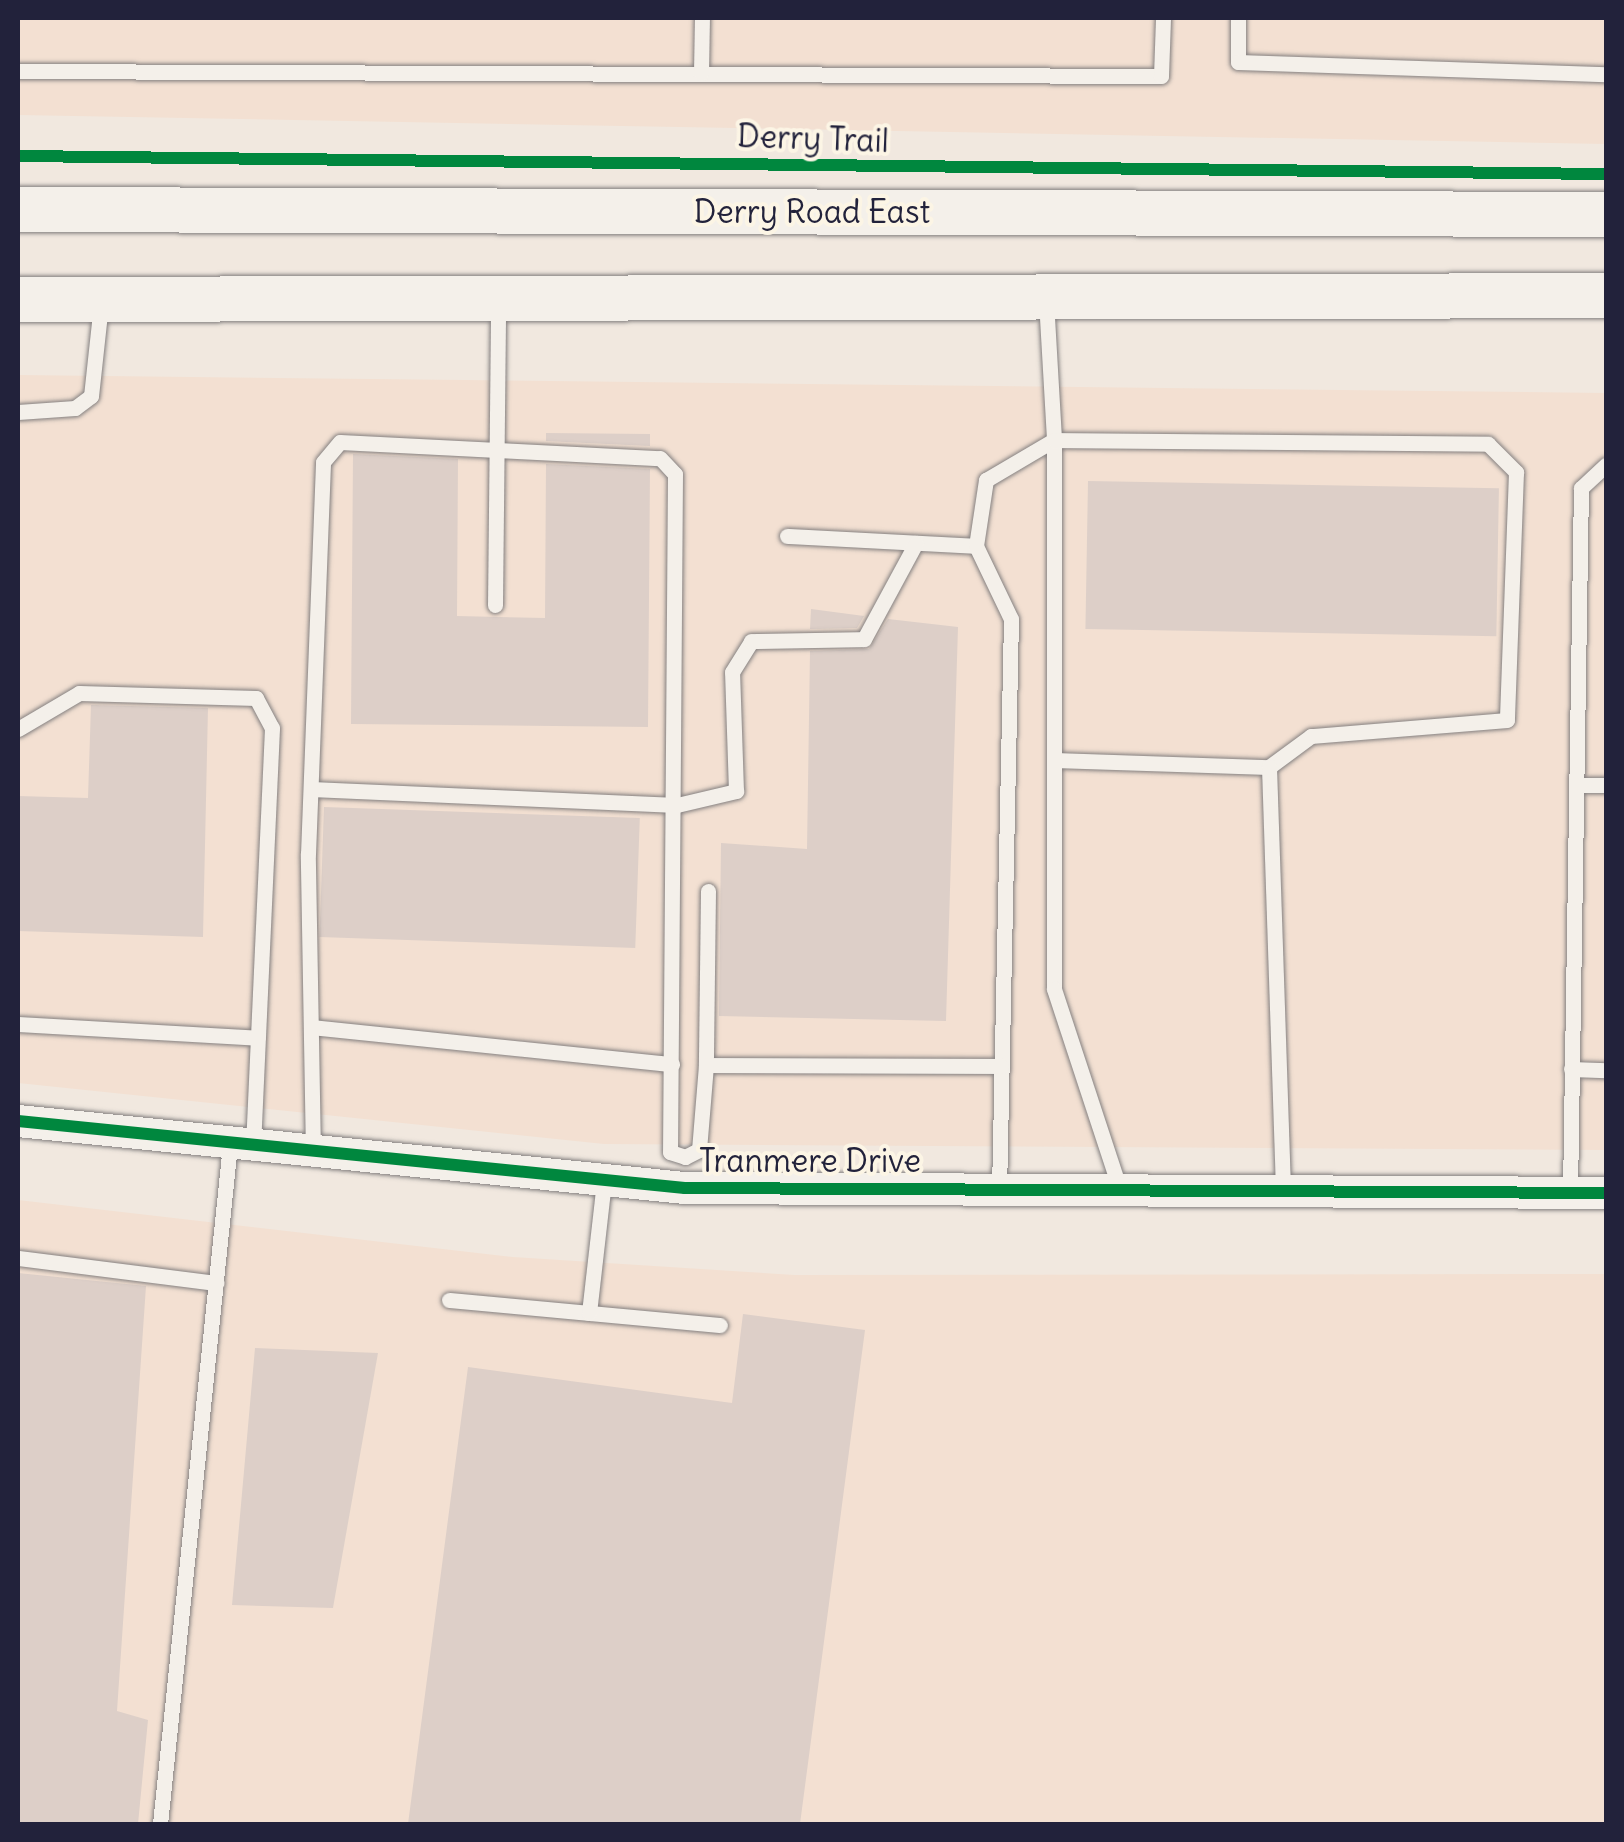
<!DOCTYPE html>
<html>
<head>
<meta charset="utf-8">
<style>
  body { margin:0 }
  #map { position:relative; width:1624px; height:1842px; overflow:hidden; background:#f1e8df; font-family:Delius,sans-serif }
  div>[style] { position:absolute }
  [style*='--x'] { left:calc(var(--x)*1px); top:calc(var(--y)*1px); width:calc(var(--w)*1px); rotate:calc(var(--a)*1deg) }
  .built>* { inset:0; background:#f3e0d2 }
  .building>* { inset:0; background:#ddcfc8; transform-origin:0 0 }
  .roads { filter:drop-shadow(0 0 2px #848080) drop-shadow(0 0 2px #848080) }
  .service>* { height:15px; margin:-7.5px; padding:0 7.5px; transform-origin:7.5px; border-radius:7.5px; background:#f4f0ea }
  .minor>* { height:32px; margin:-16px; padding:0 16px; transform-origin:16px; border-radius:16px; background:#f4f0ea }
  .secondary>* { height:45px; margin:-22.5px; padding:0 22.5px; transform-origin:22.5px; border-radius:22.5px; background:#f4f0ea }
  .cycleway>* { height:12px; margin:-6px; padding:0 6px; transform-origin:6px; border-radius:6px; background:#00873e }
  span { translate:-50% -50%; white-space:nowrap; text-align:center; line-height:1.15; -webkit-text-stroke:8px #fcf5e5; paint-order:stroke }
  .street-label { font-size:32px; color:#22223b }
  .frame { position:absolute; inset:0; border:20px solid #22223b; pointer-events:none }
</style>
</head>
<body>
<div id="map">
  <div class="built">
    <i style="clip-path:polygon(18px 18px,1606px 18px,1606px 144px,18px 115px)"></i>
    <i style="clip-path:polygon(18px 375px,1606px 393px,1606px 1150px,604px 1144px,18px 1083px)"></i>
    <i style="clip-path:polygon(18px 1200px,513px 1257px,795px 1275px,1606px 1274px,1606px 1824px,18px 1824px)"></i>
  </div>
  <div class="building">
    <i style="clip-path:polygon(546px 433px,650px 434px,650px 446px,546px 441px)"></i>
    <i style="clip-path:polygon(353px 454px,458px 459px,457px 616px,545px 618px,546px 464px,650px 469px,648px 727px,351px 724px)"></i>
    <i style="left:1088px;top:481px;width:411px;height:148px;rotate:1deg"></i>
    <i style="clip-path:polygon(811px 609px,864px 616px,857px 628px,810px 629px)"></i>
    <i style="clip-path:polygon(888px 619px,958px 627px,946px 1021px,719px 1016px,721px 843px,807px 849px,810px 651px,869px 649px)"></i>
    <i style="clip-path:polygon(91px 705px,208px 708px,203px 937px,18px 931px,18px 796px,88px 798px)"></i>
    <i style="left:324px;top:807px;width:316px;height:130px;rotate:2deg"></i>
    <i style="clip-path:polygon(18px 1273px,146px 1286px,117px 1711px,148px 1720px,138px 1824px,18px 1824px)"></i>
    <i style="clip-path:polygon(743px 1314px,865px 1330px,800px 1824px,408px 1824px,468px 1367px,732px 1403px)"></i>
    <i style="clip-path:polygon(255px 1348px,378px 1353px,333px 1608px,232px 1605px)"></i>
  </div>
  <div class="roads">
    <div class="service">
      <i style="--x:1238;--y:18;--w:44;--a:90"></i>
      <i style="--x:1238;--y:62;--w:368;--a:1.9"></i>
      <i style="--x:18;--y:71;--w:1143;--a:0.25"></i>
      <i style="--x:1161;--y:76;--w:58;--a:-88"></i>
      <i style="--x:701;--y:73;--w:55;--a:-89"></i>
      <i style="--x:1046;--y:300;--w:140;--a:86.7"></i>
      <i style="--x:1054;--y:440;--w:549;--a:90"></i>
      <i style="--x:1054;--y:989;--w:212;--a:71.8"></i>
      <i style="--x:18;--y:412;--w:57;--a:-4"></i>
      <i style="--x:75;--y:408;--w:20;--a:-37"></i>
      <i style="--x:91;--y:396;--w:93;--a:-83.8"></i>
      <i style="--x:787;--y:536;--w:189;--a:3"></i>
      <i style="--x:976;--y:546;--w:81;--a:64.4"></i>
      <i style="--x:1011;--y:619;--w:571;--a:91.2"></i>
      <i style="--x:976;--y:546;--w:67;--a:-81.4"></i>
      <i style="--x:986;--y:480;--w:79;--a:-30.5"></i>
      <i style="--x:1054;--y:440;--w:434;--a:0.5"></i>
      <i style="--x:1488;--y:444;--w:40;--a:45"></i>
      <i style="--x:1516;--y:472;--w:248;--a:92.1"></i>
      <i style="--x:1507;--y:720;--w:197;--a:175.3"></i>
      <i style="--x:1311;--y:736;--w:52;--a:143.6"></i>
      <i style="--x:495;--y:605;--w:303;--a:-89.4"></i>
      <i style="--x:18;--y:729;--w:71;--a:-30.5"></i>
      <i style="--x:79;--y:693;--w:177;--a:1.6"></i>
      <i style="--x:256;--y:698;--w:34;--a:62"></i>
      <i style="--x:272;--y:728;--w:419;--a:92.6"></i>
      <i style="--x:1054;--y:760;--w:215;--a:1.9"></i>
      <i style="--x:1269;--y:767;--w:425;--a:88.1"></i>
      <i style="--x:1576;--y:785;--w:30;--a:0"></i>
      <i style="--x:311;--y:789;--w:366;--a:2.5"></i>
      <i style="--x:677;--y:805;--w:61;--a:-13.3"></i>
      <i style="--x:736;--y:791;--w:119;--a:-91.9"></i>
      <i style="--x:732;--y:672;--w:36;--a:-58"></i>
      <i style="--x:751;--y:641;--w:113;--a:-1"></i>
      <i style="--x:864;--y:639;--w:109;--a:-61.6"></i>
      <i style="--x:708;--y:891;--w:174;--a:90.7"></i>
      <i style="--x:706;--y:1065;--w:295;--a:0.2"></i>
      <i style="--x:18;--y:1024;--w:240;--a:3.3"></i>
      <i style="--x:311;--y:1027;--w:363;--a:5.9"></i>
      <i style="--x:1571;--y:1069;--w:35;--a:2"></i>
      <i style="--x:313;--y:1153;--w:299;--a:-91"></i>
      <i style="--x:308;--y:854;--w:392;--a:-87.8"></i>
      <i style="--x:323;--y:462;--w:26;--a:-50"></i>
      <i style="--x:340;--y:442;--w:320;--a:2.9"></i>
      <i style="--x:660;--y:458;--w:22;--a:47"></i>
      <i style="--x:675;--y:474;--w:678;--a:90.42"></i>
      <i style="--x:670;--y:1152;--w:16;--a:18"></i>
      <i style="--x:685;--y:1157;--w:16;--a:-27"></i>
      <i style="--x:699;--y:1150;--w:85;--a:-85.3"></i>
      <i style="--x:1570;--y:1193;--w:705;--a:-89.11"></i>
      <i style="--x:1581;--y:488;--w:34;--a:-43"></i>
      <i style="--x:18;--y:1258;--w:200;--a:7.2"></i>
      <i style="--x:449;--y:1300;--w:272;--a:5.3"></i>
      <i style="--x:589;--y:1313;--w:132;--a:-83.5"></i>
      <i style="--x:160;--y:1824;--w:684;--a:-84.12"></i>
    </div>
    <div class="minor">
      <i style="--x:18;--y:1121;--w:670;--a:5.74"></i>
      <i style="--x:685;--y:1188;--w:921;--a:0.31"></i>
    </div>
    <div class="secondary">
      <i style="--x:18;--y:209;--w:1588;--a:0.18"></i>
      <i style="--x:18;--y:299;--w:1588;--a:-0.14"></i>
    </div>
  </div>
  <div class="cycleway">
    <i style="--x:18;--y:156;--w:1588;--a:0.65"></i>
    <i style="--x:18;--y:1121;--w:670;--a:5.74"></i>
    <i style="--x:685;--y:1188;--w:921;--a:0.31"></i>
  </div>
  <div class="street-label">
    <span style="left:813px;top:139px;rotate:2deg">Derry Trail</span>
    <span style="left:812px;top:212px">Derry Road East</span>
    <span style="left:810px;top:1161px">Tranmere Drive</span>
  </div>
  <div class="frame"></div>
</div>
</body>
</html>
